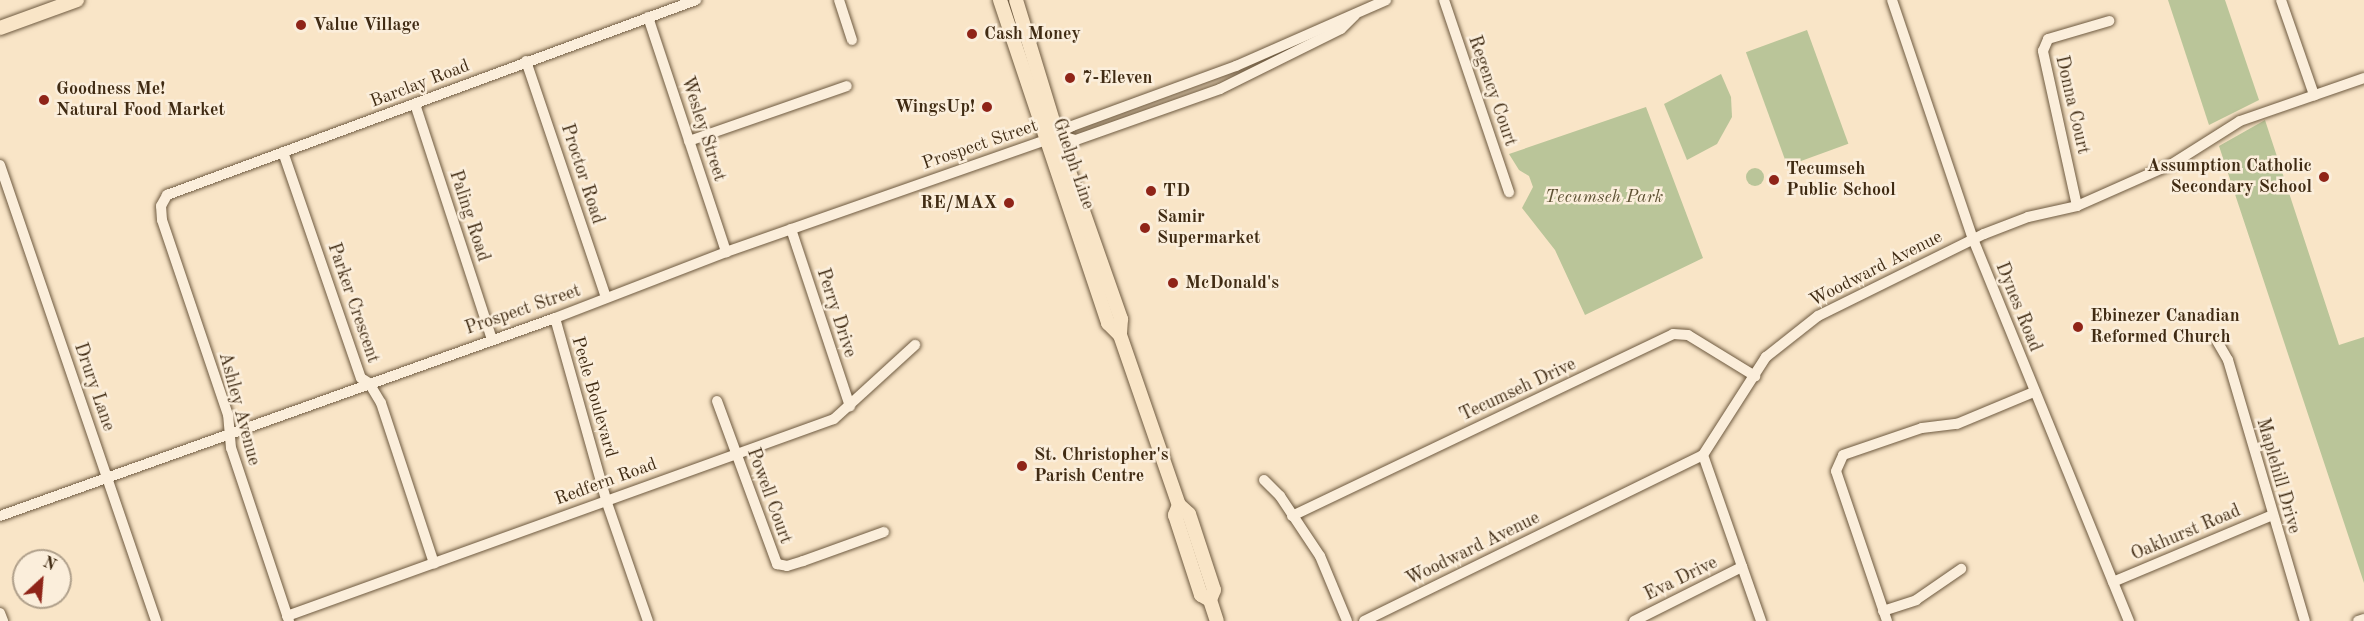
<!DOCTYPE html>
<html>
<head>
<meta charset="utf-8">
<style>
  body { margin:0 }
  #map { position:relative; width:2364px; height:621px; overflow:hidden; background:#f9e5c7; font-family:"Old Standard TT",serif }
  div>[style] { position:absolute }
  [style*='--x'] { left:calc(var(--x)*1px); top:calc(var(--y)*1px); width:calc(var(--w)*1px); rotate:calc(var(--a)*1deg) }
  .green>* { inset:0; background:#bac599; transform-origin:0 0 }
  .round { border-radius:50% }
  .roads { filter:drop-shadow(0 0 2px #6e5a40) drop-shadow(0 0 2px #6e5a40) }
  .minor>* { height:10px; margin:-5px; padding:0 5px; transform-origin:5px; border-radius:5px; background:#fbeedb }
  .major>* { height:14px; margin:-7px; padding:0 7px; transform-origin:7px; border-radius:7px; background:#f9e5c7 }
  .dots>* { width:16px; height:16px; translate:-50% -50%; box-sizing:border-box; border:3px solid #fbeedb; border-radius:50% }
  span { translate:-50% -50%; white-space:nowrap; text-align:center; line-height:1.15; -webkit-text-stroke:5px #fbeedb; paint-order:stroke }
  .poi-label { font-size:18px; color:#402b13; font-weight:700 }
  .left { translate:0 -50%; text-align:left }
  .right { translate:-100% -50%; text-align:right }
  .street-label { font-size:18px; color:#402b13 }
  .park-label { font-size:18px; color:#5e5234; font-style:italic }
  .north { position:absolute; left:12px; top:549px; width:60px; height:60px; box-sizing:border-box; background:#fbeedb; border:2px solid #b0a08b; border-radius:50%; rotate:26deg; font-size:16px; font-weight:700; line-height:24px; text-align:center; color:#402b13 }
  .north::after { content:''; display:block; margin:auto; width:21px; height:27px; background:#8f2418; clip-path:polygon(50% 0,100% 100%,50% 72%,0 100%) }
</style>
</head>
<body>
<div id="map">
  <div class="green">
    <i style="clip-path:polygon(2168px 0,2225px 0,2259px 100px,2209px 125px)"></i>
    <i style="left:1807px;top:30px;width:121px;height:65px;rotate:70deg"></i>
    <i style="clip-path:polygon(1721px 74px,1731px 97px,1732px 117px,1717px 144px,1687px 160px,1664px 104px)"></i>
    <i style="clip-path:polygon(1646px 107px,1703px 258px,1585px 315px,1555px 250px,1522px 208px,1533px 187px,1529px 176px,1519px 170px,1509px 154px)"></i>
    <i style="clip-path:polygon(2265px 120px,2339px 345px,2364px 337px,2364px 583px,2219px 146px)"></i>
    <i class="round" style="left:1746px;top:168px;width:18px;height:18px"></i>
  </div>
  <div class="roads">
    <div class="minor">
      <i style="--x:839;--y:0;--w:42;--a:72"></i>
      <i style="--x:1444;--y:0;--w:203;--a:71.3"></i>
      <i style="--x:1892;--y:0;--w:252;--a:71.3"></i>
      <i style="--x:1973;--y:239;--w:413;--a:67.8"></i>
      <i style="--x:2281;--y:0;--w:101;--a:70.8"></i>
      <i style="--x:648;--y:17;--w:248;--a:71.6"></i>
      <i style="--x:526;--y:61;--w:250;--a:71.3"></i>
      <i style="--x:415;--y:104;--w:247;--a:71.9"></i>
      <i style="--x:1058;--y:135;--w:19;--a:16"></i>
      <i style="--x:1076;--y:140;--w:153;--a:-19.5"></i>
      <i style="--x:1220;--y:89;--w:135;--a:-26.4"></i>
      <i style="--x:1341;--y:29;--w:20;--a:-45"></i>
      <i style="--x:689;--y:141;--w:167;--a:-19.2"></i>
      <i style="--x:283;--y:152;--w:239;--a:71"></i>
      <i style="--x:361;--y:378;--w:9;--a:32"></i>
      <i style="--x:369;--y:383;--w:23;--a:59"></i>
      <i style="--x:381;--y:403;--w:169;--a:71.7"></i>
      <i style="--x:0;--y:165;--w:482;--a:71.1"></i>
      <i style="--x:2077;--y:206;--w:159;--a:-102.4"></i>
      <i style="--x:2043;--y:51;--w:13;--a:-67"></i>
      <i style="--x:2048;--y:39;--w:64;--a:-16.4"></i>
      <i style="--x:791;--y:229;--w:187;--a:71.6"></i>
      <i style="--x:555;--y:318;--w:189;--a:74.3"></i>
      <i style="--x:606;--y:500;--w:128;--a:70.9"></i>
      <i style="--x:2217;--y:341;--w:22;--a:60"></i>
      <i style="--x:2228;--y:360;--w:272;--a:73.6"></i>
      <i style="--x:717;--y:401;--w:174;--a:69.8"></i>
      <i style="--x:777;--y:564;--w:10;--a:11"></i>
      <i style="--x:787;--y:566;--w:17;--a:-17"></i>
      <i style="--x:803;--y:561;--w:86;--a:-19.7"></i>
      <i style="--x:1703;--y:455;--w:176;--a:70.7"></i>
      <i style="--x:1264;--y:480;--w:23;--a:45"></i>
      <i style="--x:1280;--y:496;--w:72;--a:56.3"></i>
      <i style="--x:1320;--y:556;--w:70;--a:67.4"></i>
      <i style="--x:0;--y:516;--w:589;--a:-19.63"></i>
      <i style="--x:555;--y:318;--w:183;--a:-21.1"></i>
      <i style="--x:726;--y:252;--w:339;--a:-19.3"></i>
      <i style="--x:1046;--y:140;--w:30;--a:-28"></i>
      <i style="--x:1072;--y:126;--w:175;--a:-20.1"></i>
      <i style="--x:1236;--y:66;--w:164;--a:-23.7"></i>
      <i style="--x:1292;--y:516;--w:422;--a:-25.5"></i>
      <i style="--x:1673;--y:334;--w:15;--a:4"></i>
      <i style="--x:1688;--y:335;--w:79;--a:31.5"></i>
      <i style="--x:2113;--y:582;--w:173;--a:-22.8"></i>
      <i style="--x:1883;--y:611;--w:35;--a:-18"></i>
      <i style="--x:1916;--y:600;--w:55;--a:-34.6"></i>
      <i style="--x:0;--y:613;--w:9;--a:69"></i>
      <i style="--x:287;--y:616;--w:581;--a:-19.81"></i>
      <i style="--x:834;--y:419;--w:110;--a:-42.4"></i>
      <i style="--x:289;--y:621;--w:182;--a:-108.5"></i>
      <i style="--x:231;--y:448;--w:33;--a:-95"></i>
      <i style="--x:228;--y:415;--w:206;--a:-108.7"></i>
      <i style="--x:162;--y:220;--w:14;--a:-94"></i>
      <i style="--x:161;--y:206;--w:13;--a:-61"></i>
      <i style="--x:167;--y:195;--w:564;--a:-20.23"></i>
      <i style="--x:1364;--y:621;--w:377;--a:-26.1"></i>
      <i style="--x:1703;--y:455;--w:117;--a:-57.3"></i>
      <i style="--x:1766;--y:357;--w:66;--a:-38.3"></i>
      <i style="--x:1818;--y:316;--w:185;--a:-26.3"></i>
      <i style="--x:1984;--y:234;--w:47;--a:-21.1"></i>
      <i style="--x:2028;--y:217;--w:50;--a:-12.7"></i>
      <i style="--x:2077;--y:206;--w:104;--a:-23.9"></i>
      <i style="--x:2172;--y:164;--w:80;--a:-32.3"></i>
      <i style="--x:2240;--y:121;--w:131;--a:-19.1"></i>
      <i style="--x:1634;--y:621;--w:121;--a:-26.6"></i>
      <i style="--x:1887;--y:621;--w:158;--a:-108.8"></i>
      <i style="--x:1836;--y:471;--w:17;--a:-66"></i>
      <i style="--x:1843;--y:455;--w:83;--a:-18.9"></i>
      <i style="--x:1922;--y:428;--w:35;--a:-7"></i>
      <i style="--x:1957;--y:424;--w:83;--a:-22.6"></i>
      <i style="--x:2358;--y:621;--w:6;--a:-18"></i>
    </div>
    <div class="major">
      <i style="--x:1000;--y:0;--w:341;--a:71.5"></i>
      <i style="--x:1108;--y:323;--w:17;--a:45"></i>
      <i style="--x:1120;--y:335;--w:180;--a:70.9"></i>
      <i style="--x:1179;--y:505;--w:13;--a:42"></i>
      <i style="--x:1189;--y:514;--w:80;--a:71.8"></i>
      <i style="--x:1214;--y:590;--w:11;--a:112"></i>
      <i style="--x:1016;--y:0;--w:164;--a:73"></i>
      <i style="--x:1064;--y:157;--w:172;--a:70.6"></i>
      <i style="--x:1121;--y:319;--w:16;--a:94"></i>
      <i style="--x:0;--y:28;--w:82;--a:-20"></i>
      <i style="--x:1179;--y:505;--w:11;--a:112"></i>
      <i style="--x:1175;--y:515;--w:84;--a:72"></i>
      <i style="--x:1201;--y:595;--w:10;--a:29"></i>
      <i style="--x:1210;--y:600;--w:22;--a:72"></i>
    </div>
  </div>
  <div class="dots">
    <i style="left:301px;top:25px;background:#8f2418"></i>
    <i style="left:972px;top:34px;background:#8f2418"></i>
    <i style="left:1070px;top:78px;background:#8f2418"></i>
    <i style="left:44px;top:100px;background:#8f2418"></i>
    <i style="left:987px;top:107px;background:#8f2418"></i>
    <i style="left:2324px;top:177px;background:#8f2418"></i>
    <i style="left:1774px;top:180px;background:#8f2418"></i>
    <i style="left:1151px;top:191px;background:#8f2418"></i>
    <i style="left:1009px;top:203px;background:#8f2418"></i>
    <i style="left:1145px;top:228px;background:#8f2418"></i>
    <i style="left:1173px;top:283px;background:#8f2418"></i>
    <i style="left:2078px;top:327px;background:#8f2418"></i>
    <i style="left:1022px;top:466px;background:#8f2418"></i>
  </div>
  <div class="poi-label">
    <span class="left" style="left:313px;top:25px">Value Village</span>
    <span class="left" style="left:984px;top:34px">Cash Money</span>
    <span class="left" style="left:1082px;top:78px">7-Eleven</span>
    <span class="left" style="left:56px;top:100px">Goodness Me!<br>Natural Food Market</span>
    <span class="right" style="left:975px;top:107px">WingsUp!</span>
    <span class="right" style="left:2312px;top:177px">Assumption Catholic<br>Secondary School</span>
    <span class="left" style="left:1786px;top:180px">Tecumseh<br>Public School</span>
    <span class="left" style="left:1163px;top:191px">TD</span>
    <span class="right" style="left:997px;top:203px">RE/MAX</span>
    <span class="left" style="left:1157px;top:228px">Samir<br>Supermarket</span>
    <span class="left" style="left:1185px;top:283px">McDonald's</span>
    <span class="left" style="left:2090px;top:327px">Ebinezer Canadian<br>Reformed Church</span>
    <span class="left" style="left:1034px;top:466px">St. Christopher's<br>Parish Centre</span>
  </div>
  <div class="street-label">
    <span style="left:420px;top:84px;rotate:-21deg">Barclay Road</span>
    <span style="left:1492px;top:91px;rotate:71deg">Regency Court</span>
    <span style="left:2072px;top:105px;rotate:77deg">Donna Court</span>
    <span style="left:703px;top:129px;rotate:72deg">Wesley Street</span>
    <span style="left:980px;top:145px;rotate:-19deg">Prospect Street</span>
    <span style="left:1073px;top:164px;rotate:71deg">Guelph Line</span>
    <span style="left:582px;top:174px;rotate:72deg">Proctor Road</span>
    <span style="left:469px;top:216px;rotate:72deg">Paling Road</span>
    <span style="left:1876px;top:269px;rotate:-27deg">Woodward Avenue</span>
    <span style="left:353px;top:303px;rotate:71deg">Parker Crescent</span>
    <span style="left:2018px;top:307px;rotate:68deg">Dynes Road</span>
    <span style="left:523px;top:310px;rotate:-19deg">Prospect Street</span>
    <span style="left:836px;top:313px;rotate:72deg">Perry Drive</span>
    <span style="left:94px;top:387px;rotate:71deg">Drury Lane</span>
    <span style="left:1518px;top:390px;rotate:-25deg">Tecumseh Drive</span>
    <span style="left:594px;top:397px;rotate:74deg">Peele Boulevard</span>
    <span style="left:239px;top:409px;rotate:75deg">Ashley Avenue</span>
    <span style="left:2278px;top:476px;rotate:74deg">Maplehill Drive</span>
    <span style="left:606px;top:482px;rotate:-20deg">Redfern Road</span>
    <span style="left:769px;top:496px;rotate:70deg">Powell Court</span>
    <span style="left:2186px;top:533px;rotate:-23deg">Oakhurst Road</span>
    <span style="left:1473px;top:549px;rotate:-26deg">Woodward Avenue</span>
    <span style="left:1681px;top:579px;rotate:-26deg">Eva Drive</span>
  </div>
  <div class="park-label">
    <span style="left:1604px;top:197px">Tecumseh Park</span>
  </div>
  <div class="north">N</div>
</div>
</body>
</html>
